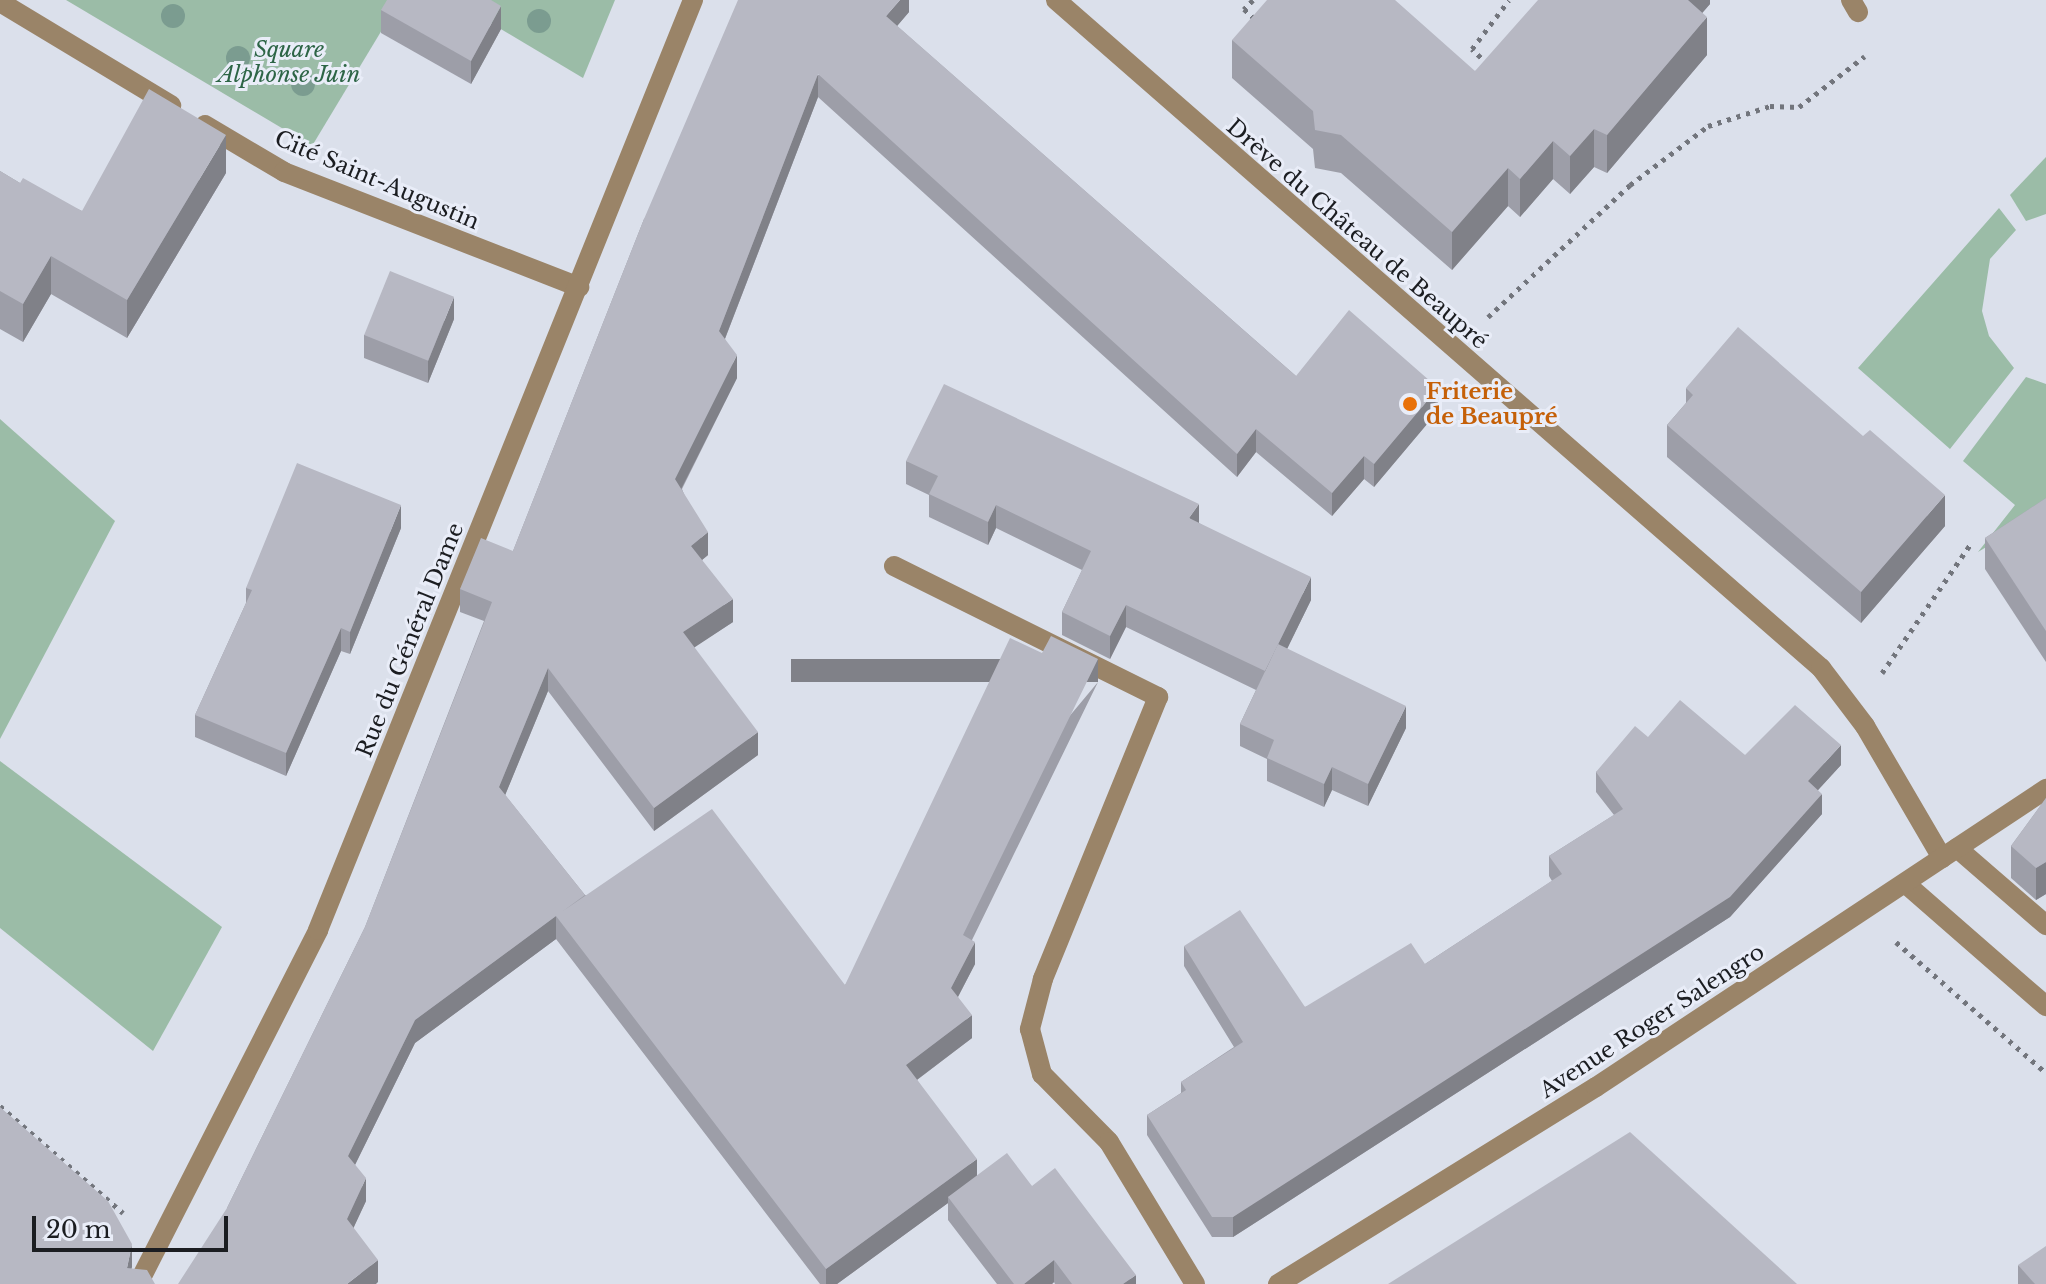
<!DOCTYPE html>
<html>
<head>
<meta charset="utf-8">
<style>
  body { margin:0 }
  #map { position:relative; width:2046px; height:1284px; overflow:hidden; background:#dbe0eb; font-family:"Libre Baskerville",serif }
  div>[style] { position:absolute }
  [style*='--x'] { left:calc(var(--x)*1px); top:calc(var(--y)*1px); width:calc(var(--w)*1px); rotate:calc(var(--a)*1deg) }
  .green>* { inset:0; background:#9bbca7 }
  .path>* { height:5px; margin-top:-2.5px; transform-origin:0; background:repeating-linear-gradient(90deg,#72757c 0 4px,transparent 0 10px) }
  .minor>* { height:20px; margin:-10px; padding:0 10px; transform-origin:10px; border-radius:10px; background:#9a8468 }
  .trees>* { width:24px; height:24px; margin:-12px; border-radius:50%; background:#7b9c90 }
  .wall>* { inset:0; background:#9d9ea8 }
  .shaded-wall>* { inset:0; background:#808188; transform-origin:0 0 }
  .building>* { inset:0; background:#b7b8c3; transform-origin:0 0 }
  .dots>* { width:22px; height:22px; translate:-50% -50%; box-sizing:border-box; border:4px solid #e9edf8; border-radius:50% }
  span { translate:-50% -50%; white-space:nowrap; text-align:center; line-height:1.15; -webkit-text-stroke:6px #e9edf8; paint-order:stroke }
  .park-label { font-size:22px; color:#2d6546; font-style:italic }
  .street-label { font-size:22px; color:#1b1d21 }
  .food-label { font-size:22px; color:#c56008; font-weight:700 }
  .left { translate:0 -50%; text-align:left }
  .scale { position:absolute; left:32px; top:1216px; width:196px; height:36px; box-sizing:border-box; border:4px solid #1b1d21; border-top:0; padding-left:10px; font-size:24px; line-height:28px; white-space:nowrap; color:#1b1d21; -webkit-text-stroke:6px #e9edf8; paint-order:stroke }
</style>
</head>
<body>
<div id="map">
  <div class="green">
    <i style="clip-path:polygon(66px 0,400px 0,312px 146px)"></i>
    <i style="clip-path:polygon(452px 0,615px 0,583px 78px)"></i>
    <i style="clip-path:polygon(2046px 157px,2046px 214px,2026px 221px,2010px 195px)"></i>
    <i style="clip-path:polygon(1999px 208px,2016px 230px,1990px 259px,1982px 311px,1989px 336px,2014px 368px,1950px 449px,1858px 368px)"></i>
    <i style="clip-path:polygon(2026px 377px,2046px 384px,2046px 511px,1978px 552px,2015px 505px,1963px 461px)"></i>
    <i style="clip-path:polygon(0 419px,115px 521px,0 739px)"></i>
    <i style="clip-path:polygon(0 761px,222px 927px,153px 1051px,0 928px)"></i>
  </div>
  <div class="path">
    <i style="--x:1253;--y:0;--w:13;--a:135"></i>
    <i style="--x:1244;--y:9;--w:15;--a:42"></i>
    <i style="--x:1488;--y:64;--w:22;--a:-137"></i>
    <i style="--x:1472;--y:49;--w:61;--a:-52.9"></i>
    <i style="--x:1488;--y:317;--w:194;--a:-42.9"></i>
    <i style="--x:1630;--y:185;--w:98;--a:-37.1"></i>
    <i style="--x:1708;--y:126;--w:65;--a:-17.9"></i>
    <i style="--x:1770;--y:106;--w:29;--a:2"></i>
    <i style="--x:1799;--y:107;--w:83;--a:-37.7"></i>
    <i style="--x:1882;--y:673;--w:155;--a:-55.5"></i>
    <i style="--x:1896;--y:942;--w:199;--a:41.1"></i>
    <i style="--x:0;--y:1106;--w:163;--a:41"></i>
  </div>
  <div class="minor">
    <i style="--x:1056;--y:0;--w:1016;--a:41.13"></i>
    <i style="--x:1821;--y:668;--w:73;--a:52.8"></i>
    <i style="--x:1865;--y:726;--w:153;--a:59.7"></i>
    <i style="--x:1851;--y:0;--w:14;--a:60"></i>
    <i style="--x:0;--y:2;--w:200;--a:31.1"></i>
    <i style="--x:205;--y:125;--w:92;--a:30.7"></i>
    <i style="--x:284;--y:172;--w:317;--a:21.3"></i>
    <i style="--x:894;--y:566;--w:295;--a:26.4"></i>
    <i style="--x:1158;--y:697;--w:305;--a:112.2"></i>
    <i style="--x:1043;--y:979;--w:52;--a:104.6"></i>
    <i style="--x:1030;--y:1029;--w:47;--a:75.1"></i>
    <i style="--x:1042;--y:1074;--w:95;--a:45.4"></i>
    <i style="--x:1109;--y:1142;--w:166;--a:58.8"></i>
    <i style="--x:1957;--y:848;--w:118;--a:40.9"></i>
    <i style="--x:1906;--y:884;--w:186;--a:41.1"></i>
    <i style="--x:138;--y:1284;--w:397;--a:-63"></i>
    <i style="--x:318;--y:930;--w:1003;--a:-68.04"></i>
    <i style="--x:1278;--y:1284;--w:374;--a:-31.8"></i>
    <i style="--x:1596;--y:1087;--w:540;--a:-33.51"></i>
  </div>
  <div class="trees">
    <i style="left:173px;top:16px"></i>
    <i style="left:539px;top:21px"></i>
    <i style="left:238px;top:58px"></i>
    <i style="left:303px;top:84px"></i>
  </div>
  <div class="wall">
    <i style="clip-path:polygon(909px 0,909px 12px,897px 26px,1296px 376px,1438px 411px,1374px 487px,1364px 479px,1332px 516px,1256px 452px,1237px 477px,818px 97px,725px 339px,737px 378px,682px 489px,708px 555px,702px 560px,733px 622px,694px 647px,758px 755px,654px 831px,548px 691px,505px 795px,585px 895px,845px 985px,1098px 682px,972px 940px,975px 964px,958px 997px,972px 1038px,917px 1080px,977px 1176px,1032px 1186px,1136px 1284px,1055px 1284px,1054px 1282px,1052px 1284px,997px 1284px,948px 1220px,948px 1203px,837px 1284px,820px 1284px,556px 939px,415px 1043px,355px 1165px,366px 1201px,353px 1228px,378px 1282px,227px 1208px,365px 927px,484px 621px,460px 612px,460px 589px,513px 551px,644px 219px)"></i>
    <i style="clip-path:polygon(1710px 0,1710px 4px,1702px 13px,1707px 55px,1607px 173px,1594px 167px,1570px 194px,1553px 179px,1520px 217px,1508px 206px,1452px 270px,1341px 173px,1315px 168px,1313px 149px,1232px 78px,1232px 40px,1475px 71px)"></i>
    <i style="clip-path:polygon(381px 10px,501px 29px,471px 84px,381px 33px)"></i>
    <i style="clip-path:polygon(0 171px,20px 183px,82px 211px,226px 173px,127px 338px,51px 294px,23px 342px,0 329px)"></i>
    <i style="clip-path:polygon(454px 319px,428px 383px,364px 358px,364px 335px)"></i>
    <i style="clip-path:polygon(1686px 388px,1945px 526px,1861px 623px,1667px 457px,1667px 425px,1686px 403px)"></i>
    <i style="clip-path:polygon(906px 461px,1199px 523px,1311px 600px,1287px 649px,1406px 728px,1368px 806px,1332px 790px,1324px 807px,1267px 781px,1267px 759px,1240px 746px,1240px 724px,1256px 690px,1126px 627px,1110px 659px,1062px 635px,1062px 612px,1082px 570px,996px 528px,988px 545px,929px 517px,929px 495px,906px 484px)"></i>
    <i style="clip-path:polygon(2046px 498px,2046px 662px,1985px 569px,1985px 538px)"></i>
    <i style="clip-path:polygon(401px 528px,350px 654px,341px 651px,286px 776px,195px 737px,195px 715px,246px 603px,246px 588px)"></i>
    <i style="clip-path:polygon(1648px 737px,1745px 755px,1841px 765px,1818px 790px,1822px 814px,1730px 917px,1233px 1237px,1212px 1237px,1147px 1135px,1147px 1115px,1181px 1093px,1181px 1082px,1234px 1047px,1184px 966px,1184px 946px,1305px 1007px,1425px 964px,1552px 881px,1549px 876px,1549px 856px,1614px 815px,1596px 792px,1596px 772px)"></i>
    <i style="clip-path:polygon(2046px 798px,2046px 894px,2036px 900px,2011px 878px,2011px 846px)"></i>
    <i style="clip-path:polygon(2018px 1265px,2046px 1284px,2018px 1284px)"></i>
  </div>
  <div class="shaded-wall">
    <i style="clip-path:polygon(900px 0,909px 0,909px 12px,886px 39px,886px 16px)"></i>
    <i style="clip-path:polygon(1684px 0,1710px 0,1710px 4px,1684px 34px)"></i>
    <i style="clip-path:polygon(501px 6px,501px 29px,471px 84px,471px 61px)"></i>
    <i style="clip-path:polygon(1707px 17px,1707px 55px,1607px 173px,1607px 135px)"></i>
    <i style="clip-path:polygon(818px 74px,818px 97px,719px 354px,719px 331px)"></i>
    <i style="clip-path:polygon(1594px 129px,1594px 167px,1570px 194px,1570px 156px)"></i>
    <i style="clip-path:polygon(226px 135px,226px 173px,127px 338px,127px 300px)"></i>
    <i style="clip-path:polygon(1553px 141px,1553px 179px,1520px 217px,1520px 179px)"></i>
    <i style="clip-path:polygon(1508px 168px,1508px 206px,1452px 270px,1452px 232px)"></i>
    <i style="clip-path:polygon(51px 256px,51px 294px,23px 342px,23px 304px)"></i>
    <i style="clip-path:polygon(454px 297px,454px 319px,428px 383px,428px 361px)"></i>
    <i style="clip-path:polygon(737px 355px,737px 378px,675px 501px,675px 479px)"></i>
    <i style="clip-path:polygon(1438px 388px,1438px 411px,1374px 487px,1374px 464px)"></i>
    <i style="clip-path:polygon(1256px 429px,1256px 452px,1237px 477px,1237px 454px)"></i>
    <i style="clip-path:polygon(1364px 456px,1364px 479px,1332px 516px,1332px 493px)"></i>
    <i style="clip-path:polygon(1945px 495px,1945px 526px,1861px 623px,1861px 592px)"></i>
    <i style="clip-path:polygon(1199px 504px,1199px 527px,1189px 518px)"></i>
    <i style="clip-path:polygon(401px 505px,401px 528px,350px 654px,350px 632px)"></i>
    <i style="clip-path:polygon(996px 505px,996px 528px,988px 545px,988px 522px)"></i>
    <i style="clip-path:polygon(708px 532px,708px 555px,691px 569px,691px 546px)"></i>
    <i style="clip-path:polygon(1311px 577px,1311px 600px,1265px 694px,1265px 671px)"></i>
    <i style="clip-path:polygon(733px 599px,733px 622px,683px 655px,683px 632px)"></i>
    <i style="clip-path:polygon(1126px 605px,1126px 627px,1110px 659px,1110px 636px)"></i>
    <i style="clip-path:polygon(341px 628px,341px 651px,286px 776px,286px 753px)"></i>
    <i style="left:1098px;top:659px;width:23px;height:307px;rotate:90deg"></i>
    <i style="clip-path:polygon(548px 668px,548px 691px,499px 810px,499px 787px)"></i>
    <i style="clip-path:polygon(1406px 706px,1406px 728px,1368px 806px,1368px 784px)"></i>
    <i style="clip-path:polygon(758px 732px,758px 755px,654px 831px,654px 808px)"></i>
    <i style="clip-path:polygon(1841px 745px,1841px 765px,1808px 801px,1808px 781px)"></i>
    <i style="clip-path:polygon(1332px 767px,1332px 790px,1324px 807px,1324px 784px)"></i>
    <i style="clip-path:polygon(1822px 794px,1822px 814px,1730px 917px,1233px 1237px,1233px 1217px)"></i>
    <i style="clip-path:polygon(2046px 862px,2046px 894px,2036px 900px,2036px 868px)"></i>
    <i style="clip-path:polygon(556px 916px,556px 939px,415px 1043px,348px 1179px,348px 1156px,415px 1020px)"></i>
    <i style="clip-path:polygon(975px 942px,975px 964px,951px 1010px,951px 988px)"></i>
    <i style="clip-path:polygon(972px 1015px,972px 1038px,906px 1088px,906px 1065px)"></i>
    <i style="clip-path:polygon(977px 1159px,977px 1181px,948px 1197px,948px 1203px,837px 1284px,826px 1284px,826px 1269px)"></i>
    <i style="clip-path:polygon(366px 1178px,366px 1201px,347px 1242px,347px 1219px)"></i>
    <i style="clip-path:polygon(132px 1244px,132px 1267px,128px 1284px,127px 1268px)"></i>
    <i style="clip-path:polygon(378px 1260px,378px 1282px,376px 1284px,347px 1284px)"></i>
    <i style="clip-path:polygon(1054px 1260px,1054px 1282px,1052px 1284px,1024px 1284px)"></i>
    <i style="clip-path:polygon(1136px 1275px,1136px 1284px,1123px 1284px)"></i>
  </div>
  <div class="building">
    <i style="clip-path:polygon(387px 0,491px 0,501px 6px,471px 61px,381px 10px)"></i>
    <i style="clip-path:polygon(738px 0,900px 0,886px 16px,1296px 376px,1349px 310px,1438px 388px,1374px 464px,1364px 456px,1332px 493px,1256px 429px,1237px 454px,818px 74px,719px 331px,737px 355px,675px 479px,708px 532px,691px 546px,733px 599px,683px 632px,758px 732px,654px 808px,548px 668px,499px 787px,585px 895px,563px 911px,712px 809px,845px 985px,1010px 638px,1042px 653px,1051px 636px,1098px 659px,963px 935px,975px 942px,951px 988px,972px 1015px,906px 1065px,977px 1159px,826px 1269px,556px 916px,415px 1020px,348px 1156px,366px 1178px,347px 1219px,378px 1260px,347px 1284px,178px 1284px,227px 1208px,365px 927px,492px 602px,460px 589px,481px 538px,513px 551px,644px 219px)"></i>
    <i style="clip-path:polygon(1267px 0,1395px 0,1475px 71px,1538px 0,1688px 0,1707px 17px,1607px 135px,1594px 129px,1570px 156px,1553px 141px,1520px 179px,1508px 168px,1452px 232px,1341px 135px,1315px 130px,1313px 111px,1232px 40px)"></i>
    <i style="clip-path:polygon(149px 89px,226px 135px,127px 300px,51px 256px,23px 304px,0 291px,0 171px,20px 183px,23px 178px,82px 211px)"></i>
    <i style="left:390px;top:271px;width:69px;height:69px;rotate:22deg"></i>
    <i style="clip-path:polygon(1738px 327px,1863px 436px,1870px 430px,1945px 495px,1861px 592px,1667px 425px,1693px 395px,1686px 388px)"></i>
    <i style="clip-path:polygon(944px 384px,1199px 504px,1189px 518px,1311px 577px,1265px 671px,1126px 605px,1110px 636px,1062px 612px,1091px 551px,996px 505px,988px 522px,929px 494px,938px 476px,906px 461px)"></i>
    <i style="clip-path:polygon(297px 463px,401px 505px,350px 632px,341px 628px,286px 753px,195px 715px,252px 590px,246px 588px)"></i>
    <i style="clip-path:polygon(2046px 498px,2046px 631px,1985px 538px)"></i>
    <i style="clip-path:polygon(1278px 644px,1406px 706px,1368px 784px,1332px 767px,1324px 784px,1267px 758px,1274px 740px,1240px 724px)"></i>
    <i style="clip-path:polygon(1680px 700px,1745px 755px,1795px 705px,1841px 745px,1808px 781px,1822px 794px,1730px 897px,1233px 1217px,1212px 1217px,1147px 1115px,1186px 1090px,1181px 1082px,1243px 1042px,1184px 946px,1240px 910px,1305px 1007px,1411px 943px,1425px 964px,1562px 874px,1549px 856px,1623px 809px,1596px 772px,1635px 726px,1648px 737px)"></i>
    <i style="clip-path:polygon(2046px 798px,2046px 862px,2036px 868px,2011px 846px)"></i>
    <i style="clip-path:polygon(0 1107px,108px 1201px,132px 1244px,127px 1268px,147px 1270px,155px 1284px,0 1284px)"></i>
    <i style="clip-path:polygon(1630px 1132px,1797px 1284px,1388px 1284px)"></i>
    <i style="clip-path:polygon(1007px 1153px,1032px 1186px,1055px 1168px,1136px 1275px,1123px 1284px,1072px 1284px,1054px 1260px,1024px 1284px,1014px 1284px,948px 1197px)"></i>
    <i style="clip-path:polygon(2046px 1246px,2046px 1284px,2035px 1284px,2018px 1265px)"></i>
  </div>
  <div class="dots">
    <i style="left:1410px;top:404px;background:#e8710a"></i>
  </div>
  <div class="park-label">
    <span style="left:289px;top:62px">Square<br>Alphonse Juin</span>
  </div>
  <div class="street-label">
    <span style="left:377px;top:180px;rotate:23deg">Cité Saint-Augustin</span>
    <span style="left:1357px;top:234px;rotate:41deg">Drève du Château de Beaupré</span>
    <span style="left:410px;top:640px;rotate:-68deg">Rue du Général Dame</span>
    <span style="left:1652px;top:1021px;rotate:-33deg">Avenue Roger Salengro</span>
  </div>
  <div class="food-label">
    <span class="left" style="left:1426px;top:404px">Friterie<br>de Beaupré</span>
  </div>
  <div class="scale">20 m</div>
</div>
</body>
</html>
